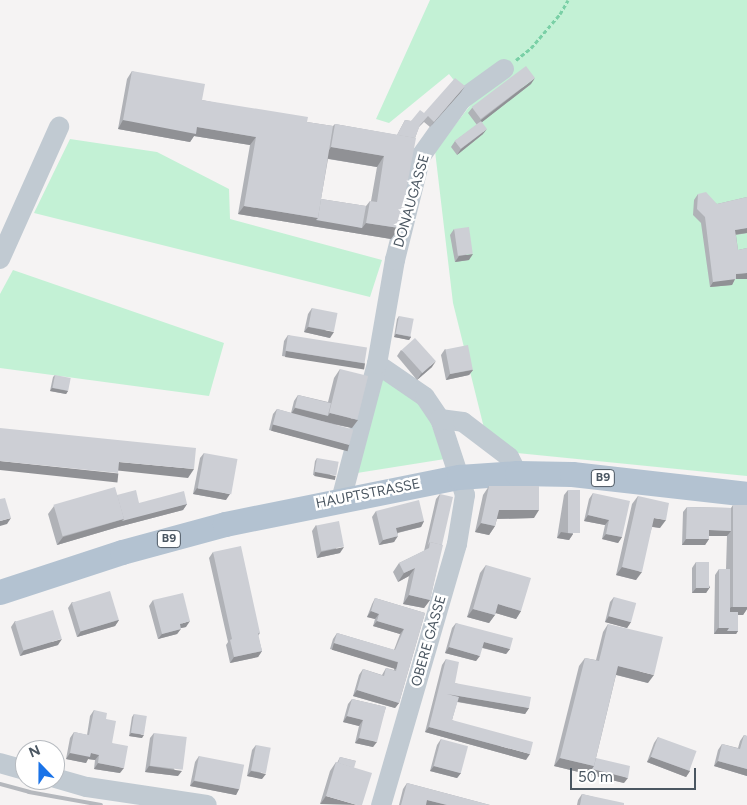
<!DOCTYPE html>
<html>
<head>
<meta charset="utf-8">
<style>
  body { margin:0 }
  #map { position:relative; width:747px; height:805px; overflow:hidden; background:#f5f3f3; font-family:Figtree,sans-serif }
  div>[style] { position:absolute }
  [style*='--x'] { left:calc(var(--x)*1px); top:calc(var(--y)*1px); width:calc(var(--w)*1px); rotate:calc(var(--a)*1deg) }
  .green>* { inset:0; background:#c3f1d5 }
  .path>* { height:3px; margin-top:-1.5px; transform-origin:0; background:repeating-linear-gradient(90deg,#7ad0a6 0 4px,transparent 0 6.5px) }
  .minor>* { height:20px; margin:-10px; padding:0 10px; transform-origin:10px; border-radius:10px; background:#c1cad2 }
  .major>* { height:25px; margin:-12.5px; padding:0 12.5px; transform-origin:12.5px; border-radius:12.5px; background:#b3c2d1 }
  .rail>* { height:4px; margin:-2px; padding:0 2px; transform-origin:2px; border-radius:2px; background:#b5b8bd }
  .wall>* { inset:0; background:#b0b2b7 }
  .shaded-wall>* { inset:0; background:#909195; transform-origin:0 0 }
  .building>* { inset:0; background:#cdcfd5; transform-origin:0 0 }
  span { translate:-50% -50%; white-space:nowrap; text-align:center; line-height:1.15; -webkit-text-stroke:5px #fff; paint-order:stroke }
  .shield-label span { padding:1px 4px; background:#fff; border:1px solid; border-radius:4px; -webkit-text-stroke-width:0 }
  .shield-label { font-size:12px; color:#4a5661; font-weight:700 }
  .street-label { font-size:14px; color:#4a5661 }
  .north { position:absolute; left:15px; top:740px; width:50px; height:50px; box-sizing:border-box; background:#fff; border:1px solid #b7bbc0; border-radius:50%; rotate:338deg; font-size:14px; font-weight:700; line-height:20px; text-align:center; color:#4a5661 }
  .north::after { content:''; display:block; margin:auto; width:18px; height:22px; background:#1a73e8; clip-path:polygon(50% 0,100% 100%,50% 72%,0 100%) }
  .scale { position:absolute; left:570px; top:768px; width:126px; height:22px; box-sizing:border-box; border:2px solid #4a5661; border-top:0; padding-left:6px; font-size:15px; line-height:18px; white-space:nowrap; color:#4a5661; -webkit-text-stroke:4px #fff; paint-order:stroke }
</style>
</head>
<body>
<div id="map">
  <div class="green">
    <i style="clip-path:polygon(430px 0,747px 0,747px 476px,517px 453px,484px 428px,453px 303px,435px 151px,472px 103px,449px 74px,389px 123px,376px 119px)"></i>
    <i style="clip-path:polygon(70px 139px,157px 152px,229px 189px,230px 219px,382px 260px,370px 297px,34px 213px)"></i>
    <i style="clip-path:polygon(13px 270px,224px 343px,209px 396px,0 368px,0 294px)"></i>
    <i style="clip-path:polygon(382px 376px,419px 393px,445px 459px,357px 473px)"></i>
  </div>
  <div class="path">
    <i style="--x:516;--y:60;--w:19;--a:-39"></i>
    <i style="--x:531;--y:48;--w:45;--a:-49.5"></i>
    <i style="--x:560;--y:14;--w:16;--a:-60"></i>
  </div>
  <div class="minor">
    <i style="--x:0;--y:259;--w:145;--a:-65.9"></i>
    <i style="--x:377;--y:364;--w:58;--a:34.5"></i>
    <i style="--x:425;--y:397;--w:27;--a:56"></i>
    <i style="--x:440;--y:419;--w:80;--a:71.8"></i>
    <i style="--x:465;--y:495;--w:50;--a:99.3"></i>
    <i style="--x:457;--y:544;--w:272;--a:106.2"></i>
    <i style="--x:440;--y:419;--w:23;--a:7"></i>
    <i style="--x:463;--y:422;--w:58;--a:37.3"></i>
    <i style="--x:509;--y:457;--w:18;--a:63"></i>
    <i style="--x:341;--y:500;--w:141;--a:-75.2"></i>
    <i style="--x:377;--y:364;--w:106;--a:-80.2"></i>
    <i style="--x:395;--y:260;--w:107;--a:-76"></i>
    <i style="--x:421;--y:156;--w:69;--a:-54.5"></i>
    <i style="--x:461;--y:100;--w:53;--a:-35.8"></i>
    <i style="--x:0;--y:763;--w:26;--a:16"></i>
    <i style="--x:55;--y:778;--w:33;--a:16"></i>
    <i style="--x:87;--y:787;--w:121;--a:8.5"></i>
  </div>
  <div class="major">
    <i style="--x:0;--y:592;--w:128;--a:-18.2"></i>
    <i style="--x:122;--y:552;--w:107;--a:-15.2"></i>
    <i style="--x:225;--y:524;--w:239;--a:-11.4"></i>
    <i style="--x:459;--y:477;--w:58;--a:-3.9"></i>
    <i style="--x:517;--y:473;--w:55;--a:1"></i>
    <i style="--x:572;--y:474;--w:176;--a:6.5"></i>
  </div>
  <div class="rail">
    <i style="--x:0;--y:784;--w:30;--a:15"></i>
    <i style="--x:29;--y:792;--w:73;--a:10.2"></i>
  </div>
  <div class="wall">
    <i style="clip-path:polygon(evenodd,132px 71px,202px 100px,307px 122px,333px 126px,335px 124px,397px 135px,405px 120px,411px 121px,461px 92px,430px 127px,424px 122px,419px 127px,415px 138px,399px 228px,391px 239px,238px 214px,250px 145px,194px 136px,190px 142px,118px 129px,127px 79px,132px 71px,328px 159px,377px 167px,371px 201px,370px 201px,366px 206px,321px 199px,328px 159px)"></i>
    <i style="clip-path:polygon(531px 84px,482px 122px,483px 134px,457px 155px,451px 147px,455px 141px,477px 125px,468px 113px,472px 108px)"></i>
    <i style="clip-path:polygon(698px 194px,717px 204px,747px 197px,747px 233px,736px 235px,738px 250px,747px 248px,747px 279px,735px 279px,732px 285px,710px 287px,701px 223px,693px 215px,694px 200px)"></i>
    <i style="clip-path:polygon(454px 229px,469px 260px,455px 262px,450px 235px)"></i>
    <i style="clip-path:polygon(312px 308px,330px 338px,304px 332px,308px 314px)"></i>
    <i style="clip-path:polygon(399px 316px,411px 337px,409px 340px,394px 337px,397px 319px)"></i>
    <i style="clip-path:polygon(288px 335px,365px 363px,361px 368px,282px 356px,284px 341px)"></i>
    <i style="clip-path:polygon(445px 349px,473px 370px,469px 375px,446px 380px,441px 355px)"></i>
    <i style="clip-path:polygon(401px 350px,432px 367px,417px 380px,397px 356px)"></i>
    <i style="clip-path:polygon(340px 369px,352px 428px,336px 425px,345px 450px,269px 430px,273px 414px,277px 409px,291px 413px,294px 401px,298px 395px,328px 402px,334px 378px)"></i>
    <i style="clip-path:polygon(55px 375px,68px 391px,66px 394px,50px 391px,53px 377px)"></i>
    <i style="clip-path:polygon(204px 453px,226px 500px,193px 494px,200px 458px)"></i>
    <i style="clip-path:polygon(317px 458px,334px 479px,313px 475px,315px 461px)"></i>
    <i style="clip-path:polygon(489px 486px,534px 518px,497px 519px,495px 526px,489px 535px,475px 532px,483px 495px)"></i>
    <i style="clip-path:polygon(568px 490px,573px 534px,569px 540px,557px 538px,564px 495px)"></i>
    <i style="clip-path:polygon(593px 493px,622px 537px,618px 543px,602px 539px,605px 525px,584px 521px,589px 499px)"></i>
    <i style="clip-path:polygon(440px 494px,442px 545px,430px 600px,424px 608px,403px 604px,409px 576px,398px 582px,393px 572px,399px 563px,424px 551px,436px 499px)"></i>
    <i style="clip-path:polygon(117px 495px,139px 503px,187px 504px,183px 510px,118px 527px,57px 545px,48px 514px,54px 506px)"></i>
    <i style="clip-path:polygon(638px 496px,660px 528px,652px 527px,636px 580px,616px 575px,632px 504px)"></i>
    <i style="clip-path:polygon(733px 505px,747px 505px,747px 609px,743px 615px,738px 615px,738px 631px,736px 634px,714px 634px,715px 575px,719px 569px,726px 569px,727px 536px,709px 536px,709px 539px,705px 545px,682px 545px,683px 512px,687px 507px,731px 508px)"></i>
    <i style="clip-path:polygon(376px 511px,424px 521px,421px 527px,398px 533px,394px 542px,379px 545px,372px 517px)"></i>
    <i style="clip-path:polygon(316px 525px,340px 553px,317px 558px,312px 531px)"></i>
    <i style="clip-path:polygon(213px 552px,260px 633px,258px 636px,262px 651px,258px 657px,230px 663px,226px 645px,228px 642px,209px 558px)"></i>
    <i style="clip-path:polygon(696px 562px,710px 587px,706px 593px,692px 593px,692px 568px)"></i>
    <i style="clip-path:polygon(486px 565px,521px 611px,516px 619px,496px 613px,489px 623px,467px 617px,480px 573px)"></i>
    <i style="clip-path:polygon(614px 597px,631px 622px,627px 628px,605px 622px,610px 602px)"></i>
    <i style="clip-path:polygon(375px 598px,425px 613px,399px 703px,395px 708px,353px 696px,359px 675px,363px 669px,382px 675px,386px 668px,394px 670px,394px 668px,330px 649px,333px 639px,337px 633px,394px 650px,400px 634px,373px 626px,375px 619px,367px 617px,372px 604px)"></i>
    <i style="clip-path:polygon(153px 600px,186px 627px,181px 628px,177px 634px,158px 639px,149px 606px)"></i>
    <i style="clip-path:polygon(72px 602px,119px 620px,115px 626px,77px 637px,68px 608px)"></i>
    <i style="clip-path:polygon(15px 621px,58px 645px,20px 656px,11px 627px)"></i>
    <i style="clip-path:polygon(456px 623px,510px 649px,506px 654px,482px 648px,476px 661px,445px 653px,452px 628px)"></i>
    <i style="clip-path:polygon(608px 624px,648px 683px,616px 675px,596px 758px,624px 783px,554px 766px,579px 666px,585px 658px,596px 660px,603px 632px)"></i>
    <i style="clip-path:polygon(446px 659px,455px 683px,529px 708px,525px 714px,457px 702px,452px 720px,526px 760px,425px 732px,442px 665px)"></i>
    <i style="clip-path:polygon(352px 699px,386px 707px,373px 747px,355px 743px,359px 726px,343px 722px,348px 704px)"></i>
    <i style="clip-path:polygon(94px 710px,106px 719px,120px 773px,94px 769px,95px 760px,88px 759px,86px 763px,66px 759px,70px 738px,74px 732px,87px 735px,90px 716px)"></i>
    <i style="clip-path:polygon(134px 714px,142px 738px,129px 736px,132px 717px)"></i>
    <i style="clip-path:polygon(154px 733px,178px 776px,145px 772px,150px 738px)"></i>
    <i style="clip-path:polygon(744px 735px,747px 736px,747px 776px,714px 766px,718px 750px,722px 744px,738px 748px,740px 741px)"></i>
    <i style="clip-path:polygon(658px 737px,690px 771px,686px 777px,647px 762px,654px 743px)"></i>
    <i style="clip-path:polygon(441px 739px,461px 773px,457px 778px,430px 771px,437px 745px)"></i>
    <i style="clip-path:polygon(256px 745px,262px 779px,247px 776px,252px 750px)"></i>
    <i style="clip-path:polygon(199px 756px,239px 789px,236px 795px,190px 786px,195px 762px)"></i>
    <i style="clip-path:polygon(340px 757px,356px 761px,320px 804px,330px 771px,336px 762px,337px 763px)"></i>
    <i style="clip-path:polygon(407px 783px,490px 805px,399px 805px,403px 789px)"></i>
    <i style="clip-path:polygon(582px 794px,624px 805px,577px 805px,578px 800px)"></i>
  </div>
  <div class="shaded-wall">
    <i style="clip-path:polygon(535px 78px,531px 84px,477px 126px,481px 120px)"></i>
    <i style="clip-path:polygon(465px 86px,461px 92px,430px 127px,434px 122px)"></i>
    <i style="clip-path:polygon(123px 120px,197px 127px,256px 137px,250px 145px,194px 136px,190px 142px,118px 129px)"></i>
    <i style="clip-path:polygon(487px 129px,483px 134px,457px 155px,461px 149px)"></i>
    <i style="clip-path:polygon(331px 147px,384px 156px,377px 167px,324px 158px)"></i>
    <i style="clip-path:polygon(244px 206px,318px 218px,362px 228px,366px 223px,399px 228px,391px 239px,238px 214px)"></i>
    <i style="clip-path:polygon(747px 228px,747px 233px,731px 235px,735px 230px)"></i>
    <i style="clip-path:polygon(473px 254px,469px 260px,455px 262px,459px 256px)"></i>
    <i style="clip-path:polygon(747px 273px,747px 279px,735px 279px,732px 285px,710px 287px,713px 282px,736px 274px)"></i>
    <i style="clip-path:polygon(308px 327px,334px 332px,330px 338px,304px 332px)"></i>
    <i style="clip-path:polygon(396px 334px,411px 337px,409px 340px,394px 337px)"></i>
    <i style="left:286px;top:351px;width:80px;height:6px;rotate:9deg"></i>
    <i style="clip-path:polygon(436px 361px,432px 367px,417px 380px,421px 374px)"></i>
    <i style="clip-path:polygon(473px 370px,469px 375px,446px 380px,450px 374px)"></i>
    <i style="clip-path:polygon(52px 388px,68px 391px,66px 394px,50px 391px)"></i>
    <i style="clip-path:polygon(295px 408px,328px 416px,330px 413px,358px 420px,352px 428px,291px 414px)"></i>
    <i style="left:273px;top:424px;width:79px;height:7px;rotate:15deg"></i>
    <i style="left:0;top:461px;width:119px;height:9px;rotate:6deg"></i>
    <i style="clip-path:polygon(119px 462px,194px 469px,188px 478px,113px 470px)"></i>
    <i style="left:315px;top:472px;width:21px;height:4px;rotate:11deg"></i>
    <i style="clip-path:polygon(197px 488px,230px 494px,226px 500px,193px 494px)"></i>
    <i style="clip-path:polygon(187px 504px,183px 510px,118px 527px,57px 545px,63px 537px,124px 519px)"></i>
    <i style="clip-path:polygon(499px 510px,539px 510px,534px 518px,493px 519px)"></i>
    <i style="clip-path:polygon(588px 515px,609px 520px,605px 525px,584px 521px)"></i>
    <i style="clip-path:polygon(11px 518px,7px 524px,0 526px,0 521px)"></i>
    <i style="clip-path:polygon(654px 518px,666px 520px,660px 528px,648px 526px)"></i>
    <i style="clip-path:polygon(424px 521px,421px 527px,392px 534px,396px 528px)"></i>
    <i style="clip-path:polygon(481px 523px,495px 526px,489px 535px,475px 532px)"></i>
    <i style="clip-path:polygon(709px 530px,731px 531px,727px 536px,705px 536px)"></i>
    <i style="clip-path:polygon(561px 532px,573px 534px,569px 540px,557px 538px)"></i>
    <i style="clip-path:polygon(606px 534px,622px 537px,618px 543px,602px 539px)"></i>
    <i style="clip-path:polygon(398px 536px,394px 542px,379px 545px,383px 540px)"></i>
    <i style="clip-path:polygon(686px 539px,709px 539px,705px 545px,682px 545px)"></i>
    <i style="clip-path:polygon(344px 547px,340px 553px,317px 558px,321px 552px)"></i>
    <i style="clip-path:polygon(622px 567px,642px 572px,636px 580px,616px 575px)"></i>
    <i style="clip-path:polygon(415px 568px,409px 576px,398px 582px,404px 573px)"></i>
    <i style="clip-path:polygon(710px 587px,706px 593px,692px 593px,696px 588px)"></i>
    <i style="clip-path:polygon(409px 595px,430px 600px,424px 608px,403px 604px)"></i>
    <i style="clip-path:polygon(498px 604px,521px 611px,516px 619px,492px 612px)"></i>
    <i style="clip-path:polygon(731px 607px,747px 607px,747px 609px,743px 615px,727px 615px,727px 612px)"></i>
    <i style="clip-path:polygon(473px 609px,495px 615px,489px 623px,467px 617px)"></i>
    <i style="clip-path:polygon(371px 611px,379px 614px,375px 619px,367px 617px)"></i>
    <i style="clip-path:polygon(609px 616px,631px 622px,627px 628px,605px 622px)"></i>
    <i style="clip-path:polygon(119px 620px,115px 626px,77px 637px,81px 631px)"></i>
    <i style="clip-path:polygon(190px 621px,186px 627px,176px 629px,180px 624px)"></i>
    <i style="clip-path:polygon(377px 621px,404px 629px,400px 634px,373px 626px)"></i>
    <i style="clip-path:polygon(718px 628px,729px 628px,738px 631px,736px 634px,714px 634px)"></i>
    <i style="clip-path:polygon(181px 629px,177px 634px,158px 639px,162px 634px)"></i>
    <i style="clip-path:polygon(62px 639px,58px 645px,20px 656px,24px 650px)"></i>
    <i style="clip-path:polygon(484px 642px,510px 649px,506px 654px,480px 647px)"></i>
    <i style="left:334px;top:643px;width:67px;height:7px;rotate:17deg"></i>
    <i style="clip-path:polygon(449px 647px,480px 656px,476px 661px,445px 653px)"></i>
    <i style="clip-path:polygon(262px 651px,258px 657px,230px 663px,234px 657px)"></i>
    <i style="clip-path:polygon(618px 666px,654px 675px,648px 683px,613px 674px)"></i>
    <i style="clip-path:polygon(357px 690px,399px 703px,395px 708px,353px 696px)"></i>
    <i style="clip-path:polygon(447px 694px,529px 708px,525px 714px,443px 699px)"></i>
    <i style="clip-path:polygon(347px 716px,363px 720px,359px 726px,343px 722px)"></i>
    <i style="clip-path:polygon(429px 727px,530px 754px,526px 760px,425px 732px)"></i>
    <i style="clip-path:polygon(131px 733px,144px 735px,142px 738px,129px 736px)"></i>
    <i style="clip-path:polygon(359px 738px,377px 742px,373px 747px,355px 743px)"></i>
    <i style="clip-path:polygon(70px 753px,91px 753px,99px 755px,95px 760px,88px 759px,86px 763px,66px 759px)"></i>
    <i style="clip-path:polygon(651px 757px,690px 771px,686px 777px,647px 762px)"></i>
    <i style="clip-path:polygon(560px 758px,594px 766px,628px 778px,624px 783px,554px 766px)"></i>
    <i style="clip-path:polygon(718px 761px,747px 769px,747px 776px,714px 766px)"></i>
    <i style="clip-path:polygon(98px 763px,124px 768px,120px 773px,94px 769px)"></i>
    <i style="clip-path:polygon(149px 766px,182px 771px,178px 776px,145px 772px)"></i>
    <i style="clip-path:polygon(434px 766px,461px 773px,457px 778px,430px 771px)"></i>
    <i style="clip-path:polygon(251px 771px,266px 774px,262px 779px,247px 776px)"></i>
    <i style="clip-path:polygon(194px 781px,239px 789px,236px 795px,190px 786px)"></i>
    <i style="clip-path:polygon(326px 796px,357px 805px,320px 804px)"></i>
    <i style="clip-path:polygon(427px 800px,447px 805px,423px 805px)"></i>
  </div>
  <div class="building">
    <i style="left:526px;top:66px;width:15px;height:68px;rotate:53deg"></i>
    <i style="clip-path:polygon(132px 71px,205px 84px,202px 100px,308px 117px,307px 122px,333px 126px,318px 218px,244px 206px,256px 137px,197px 127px,196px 134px,123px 120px)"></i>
    <i style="clip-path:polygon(455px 78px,465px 86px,434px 122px,428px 116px,420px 125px,415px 138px,397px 135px,405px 120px,411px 121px,420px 110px,424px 113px)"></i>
    <i style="left:481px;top:121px;width:10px;height:33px;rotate:53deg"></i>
    <i style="clip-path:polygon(335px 124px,416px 138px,399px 228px,366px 223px,370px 201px,377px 202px,384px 156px,331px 147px)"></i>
    <i style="clip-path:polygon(706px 192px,717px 204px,747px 197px,747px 228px,735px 230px,738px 250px,747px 248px,747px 273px,736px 274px,736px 279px,713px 282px,705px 217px,697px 209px,698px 194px)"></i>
    <i style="clip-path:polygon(321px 199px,366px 206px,362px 228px,316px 220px,318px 218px)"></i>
    <i style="left:469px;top:227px;width:27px;height:15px;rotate:82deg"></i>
    <i style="left:312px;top:308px;width:26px;height:19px;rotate:11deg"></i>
    <i style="left:399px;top:316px;width:15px;height:18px;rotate:11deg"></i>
    <i style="left:288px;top:335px;width:80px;height:16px;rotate:9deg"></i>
    <i style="left:415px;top:338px;width:31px;height:18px;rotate:48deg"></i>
    <i style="left:468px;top:345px;width:25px;height:23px;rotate:79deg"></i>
    <i style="left:340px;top:369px;width:29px;height:45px;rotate:14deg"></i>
    <i style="left:55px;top:375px;width:16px;height:13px;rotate:11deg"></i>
    <i style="left:298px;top:395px;width:34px;height:13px;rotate:14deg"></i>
    <i style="left:277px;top:409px;width:79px;height:16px;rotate:15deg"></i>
    <i style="clip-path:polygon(0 428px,196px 448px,194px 469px,119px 462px,118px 473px,0 461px)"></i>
    <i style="left:204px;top:453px;width:34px;height:36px;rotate:10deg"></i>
    <i style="left:317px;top:458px;width:22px;height:14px;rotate:10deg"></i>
    <i style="clip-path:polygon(489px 486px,539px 486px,539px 510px,499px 510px,495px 526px,481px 523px)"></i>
    <i style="left:115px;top:487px;width:33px;height:64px;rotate:74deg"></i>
    <i style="clip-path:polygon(136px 490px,139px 503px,184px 491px,187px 504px,122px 521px,124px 519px,117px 495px)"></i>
    <i style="left:568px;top:490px;width:12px;height:43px"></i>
    <i style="clip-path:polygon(593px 493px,630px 501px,622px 537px,606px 534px,609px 520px,588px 515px)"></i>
    <i style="clip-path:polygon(440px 494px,453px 497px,442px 545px,430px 542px,428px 545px)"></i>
    <i style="clip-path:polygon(638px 496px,669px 503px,666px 520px,654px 518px,642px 572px,622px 567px)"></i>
    <i style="clip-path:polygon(5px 498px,11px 518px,0 521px,0 499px)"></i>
    <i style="clip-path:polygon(419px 500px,424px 521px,396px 528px,398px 536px,383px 540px,376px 511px)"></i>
    <i style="left:733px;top:505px;width:14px;height:102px"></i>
    <i style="clip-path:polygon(687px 507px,731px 508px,731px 531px,709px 530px,709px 539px,686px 539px)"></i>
    <i style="left:339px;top:521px;width:26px;height:23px;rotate:79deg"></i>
    <i style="clip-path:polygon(430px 542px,443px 545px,430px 600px,409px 595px,415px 568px,404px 573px,399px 563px,429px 548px)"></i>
    <i style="clip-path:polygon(241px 546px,260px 633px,258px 633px,262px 651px,234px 657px,230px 640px,232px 639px,213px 552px)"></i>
    <i style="left:696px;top:562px;width:13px;height:26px"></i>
    <i style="clip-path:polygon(486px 565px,531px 578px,521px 611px,498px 604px,495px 615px,473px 609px)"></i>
    <i style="left:719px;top:569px;width:11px;height:59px"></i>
    <i style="left:110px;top:591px;width:30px;height:40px;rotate:73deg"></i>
    <i style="clip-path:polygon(183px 593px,190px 621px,180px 624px,181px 629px,162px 634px,153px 600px)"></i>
    <i style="left:614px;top:597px;width:23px;height:20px;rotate:15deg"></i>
    <i style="clip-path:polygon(375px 598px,425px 613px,399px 703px,357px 690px,363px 669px,384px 676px,386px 668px,396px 671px,398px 662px,334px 643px,337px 633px,395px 650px,404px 629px,377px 621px,379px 614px,371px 611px)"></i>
    <i style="left:53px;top:610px;width:30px;height:40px;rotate:73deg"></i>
    <i style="clip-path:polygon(729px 612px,738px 612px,738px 631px,727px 631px,729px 628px)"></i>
    <i style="clip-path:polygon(456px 623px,513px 638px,510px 649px,484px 642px,480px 656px,449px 647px)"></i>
    <i style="clip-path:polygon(608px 624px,663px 637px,654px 675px,618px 666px,594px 766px,560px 758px,585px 658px,599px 661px)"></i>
    <i style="clip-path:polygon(446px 659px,459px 662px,455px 683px,531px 697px,529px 708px,447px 694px,459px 697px,452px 720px,533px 742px,530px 754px,429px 727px)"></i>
    <i style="clip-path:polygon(352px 699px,386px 707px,377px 742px,359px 738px,363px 720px,347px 716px)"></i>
    <i style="clip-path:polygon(94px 710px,107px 713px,106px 719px,116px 721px,112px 743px,128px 746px,124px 768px,98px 763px,99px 755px,91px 753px,90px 757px,70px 753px,74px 732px,89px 735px)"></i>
    <i style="left:134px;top:714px;width:13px;height:19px;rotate:9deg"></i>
    <i style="left:154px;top:733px;width:33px;height:33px;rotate:7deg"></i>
    <i style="clip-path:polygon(744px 735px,747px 736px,747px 769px,718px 761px,722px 744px,740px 749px)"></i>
    <i style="left:658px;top:737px;width:41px;height:21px;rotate:20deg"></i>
    <i style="left:441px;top:739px;width:28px;height:28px;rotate:15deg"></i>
    <i style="left:256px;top:745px;width:15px;height:26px;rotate:11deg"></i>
    <i style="left:199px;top:756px;width:46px;height:25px;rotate:11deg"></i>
    <i style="clip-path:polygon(340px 757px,356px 761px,354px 768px,338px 763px)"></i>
    <i style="clip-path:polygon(596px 758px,630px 766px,628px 778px,592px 769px,594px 766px)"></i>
    <i style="clip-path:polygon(336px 762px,372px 773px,362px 805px,357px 805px,326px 796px)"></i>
    <i style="clip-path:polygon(407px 783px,490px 805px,447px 805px,427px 800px,426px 805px,401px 805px)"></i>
    <i style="clip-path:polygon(582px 794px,624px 803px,624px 805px,580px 805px)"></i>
  </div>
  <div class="shield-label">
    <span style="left:603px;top:478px">B9</span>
    <span style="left:169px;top:539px">B9</span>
  </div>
  <div class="street-label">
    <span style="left:412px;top:201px;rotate:-74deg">DONAUGASSE</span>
    <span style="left:368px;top:494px;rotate:-11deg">HAUPTSTRASSE</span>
    <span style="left:429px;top:641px;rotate:-74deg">OBERE GASSE</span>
  </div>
  <div class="north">N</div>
  <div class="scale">50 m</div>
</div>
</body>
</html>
